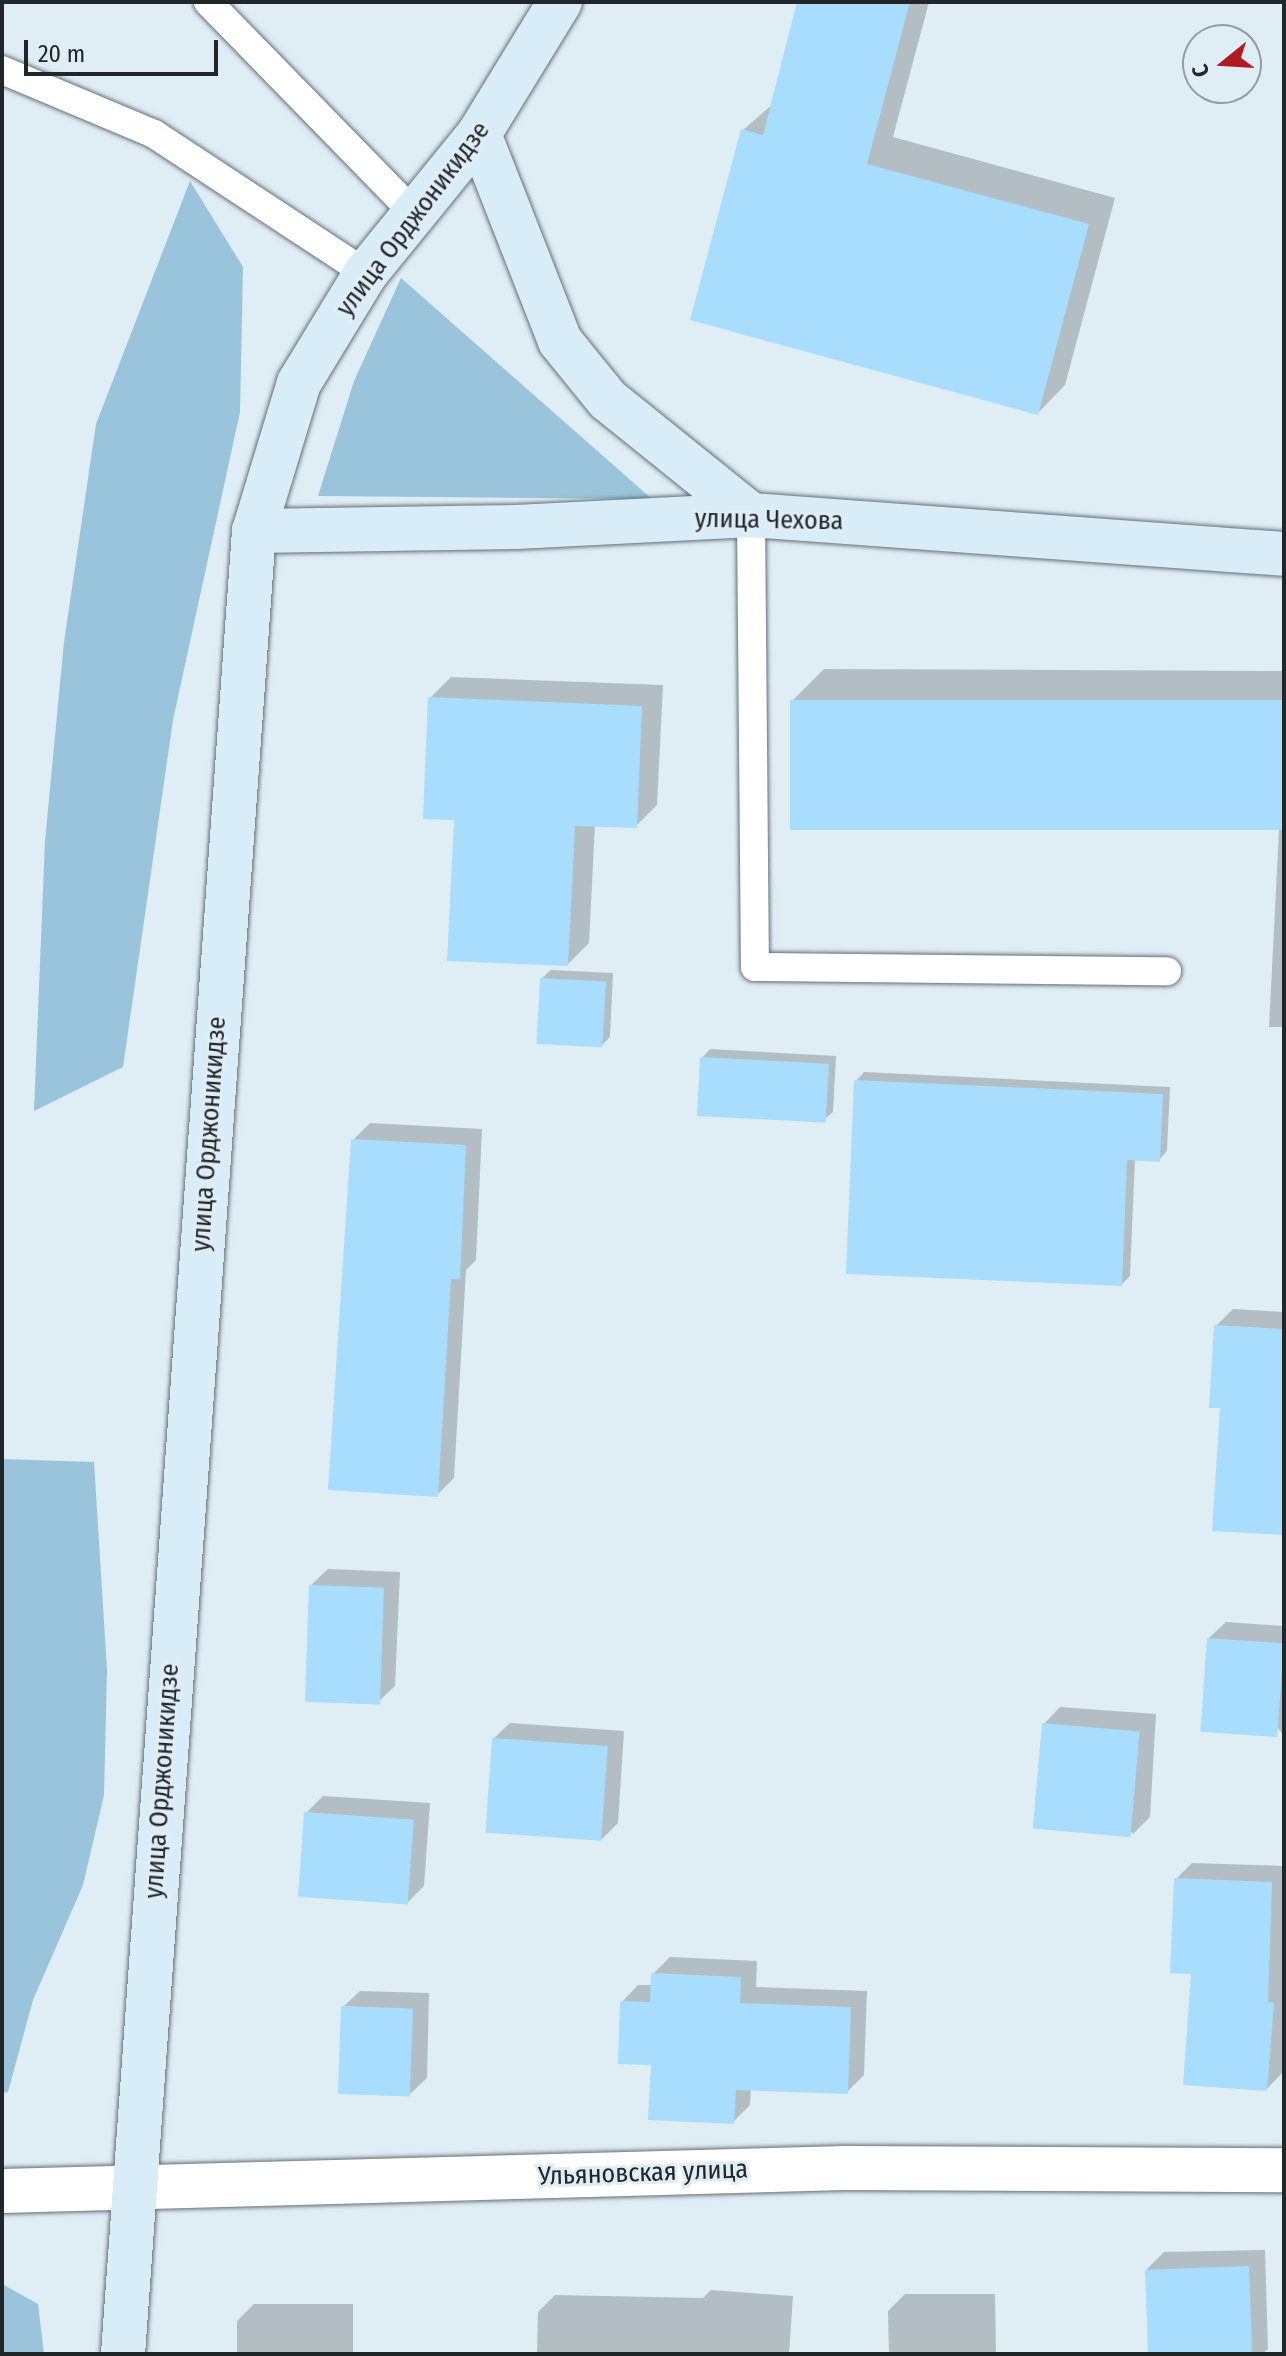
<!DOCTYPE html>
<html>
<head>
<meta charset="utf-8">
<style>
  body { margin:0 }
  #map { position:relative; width:1286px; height:2356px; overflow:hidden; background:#dfedf5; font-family:"Fira Sans Condensed",sans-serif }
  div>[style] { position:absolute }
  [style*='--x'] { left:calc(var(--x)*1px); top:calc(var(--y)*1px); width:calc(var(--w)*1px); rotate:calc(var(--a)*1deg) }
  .green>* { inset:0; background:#9ac3dc }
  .shadow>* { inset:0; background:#0003 }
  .building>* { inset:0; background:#a8ddfe; transform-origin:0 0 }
  .roads { filter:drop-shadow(0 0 2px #647077) drop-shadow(0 0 2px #647077) }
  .lane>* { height:28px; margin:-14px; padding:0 14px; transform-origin:14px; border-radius:14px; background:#fff }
  .street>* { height:44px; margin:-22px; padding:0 22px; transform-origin:22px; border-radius:22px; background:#fff }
  .secondary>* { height:44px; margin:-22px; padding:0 22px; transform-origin:22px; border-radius:22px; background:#d9edf9 }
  span { translate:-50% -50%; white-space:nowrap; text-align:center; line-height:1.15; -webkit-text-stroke:6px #dfedf5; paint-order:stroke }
  .street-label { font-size:26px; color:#212629 }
  .frame { position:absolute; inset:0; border:4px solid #212629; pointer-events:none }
  .north { position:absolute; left:1182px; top:24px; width:80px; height:80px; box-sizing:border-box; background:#dfedf5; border:2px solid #939da3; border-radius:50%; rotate:252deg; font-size:22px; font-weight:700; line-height:32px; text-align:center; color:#212629 }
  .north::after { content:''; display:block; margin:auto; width:28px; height:36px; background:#ae1b22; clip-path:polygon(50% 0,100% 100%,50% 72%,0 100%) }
  .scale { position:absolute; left:24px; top:40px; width:194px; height:36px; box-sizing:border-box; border:4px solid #212629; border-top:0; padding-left:10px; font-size:24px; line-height:28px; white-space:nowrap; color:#212629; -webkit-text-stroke:6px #dfedf5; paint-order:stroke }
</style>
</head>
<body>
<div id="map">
  <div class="green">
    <i style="clip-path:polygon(190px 181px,243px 267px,240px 412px,173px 720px,123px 1067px,34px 1111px,45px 841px,64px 642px,96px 424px)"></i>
    <i style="clip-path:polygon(401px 278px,652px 499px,318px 496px,354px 381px)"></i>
    <i style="clip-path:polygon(2px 1459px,94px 1462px,107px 1670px,104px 1795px,83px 1885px,33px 2000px,8px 2092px,2px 2093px)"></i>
    <i style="clip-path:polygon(2px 2284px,38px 2304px,44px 2354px,2px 2354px)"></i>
  </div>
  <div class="shadow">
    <i style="clip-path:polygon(799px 2px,929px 2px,893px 137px,1115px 198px,1065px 385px,1038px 413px,743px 130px,773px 104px)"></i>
    <i style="clip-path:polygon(824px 669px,1284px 671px,1284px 1027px,1269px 1027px,1279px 830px,792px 701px)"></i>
    <i style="clip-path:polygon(451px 677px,663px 685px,657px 805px,636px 826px,595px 824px,589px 943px,568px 964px,456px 818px,430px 698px)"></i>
    <i style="clip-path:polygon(551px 970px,613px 973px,610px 1037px,602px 1045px,542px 978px)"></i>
    <i style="clip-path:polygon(710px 1049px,836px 1056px,833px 1112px,824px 1120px,702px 1058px)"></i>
    <i style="clip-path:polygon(864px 1072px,1170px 1087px,1167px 1151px,1159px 1160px,1135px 1158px,1130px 1276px,1122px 1284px,856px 1081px)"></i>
    <i style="clip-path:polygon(370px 1123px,482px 1129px,476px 1260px,466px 1270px,454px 1478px,437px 1495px,353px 1140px)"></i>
    <i style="clip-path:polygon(1233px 1309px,1284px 1312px,1284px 1533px,1222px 1406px,1216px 1326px)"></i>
    <i style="clip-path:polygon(328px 1569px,400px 1572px,395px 1686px,378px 1702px,311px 1585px)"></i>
    <i style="clip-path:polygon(1226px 1622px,1284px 1626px,1284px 1736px,1209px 1638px)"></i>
    <i style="clip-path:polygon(1060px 1707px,1156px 1714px,1150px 1817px,1133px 1834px,1044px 1724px)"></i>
    <i style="clip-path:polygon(510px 1723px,624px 1731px,618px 1823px,601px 1840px,493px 1739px)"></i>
    <i style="clip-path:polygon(323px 1796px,430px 1803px,424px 1886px,407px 1903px,306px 1813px)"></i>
    <i style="clip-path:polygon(1192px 1863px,1284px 1866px,1283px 2072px,1267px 2089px,1193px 1972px,1176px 1879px)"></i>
    <i style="clip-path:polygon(670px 1957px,757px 1961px,756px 1987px,867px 1991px,864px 2075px,847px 2092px,751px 2088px,750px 2105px,733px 2122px,653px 2063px,622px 2002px,638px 1985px,653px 1985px,653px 1974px)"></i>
    <i style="clip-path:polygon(360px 1991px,429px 1993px,427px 2078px,410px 2094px,343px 2007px)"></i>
    <i style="clip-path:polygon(1265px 2250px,1268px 2349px,1262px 2354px,1149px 2354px,1147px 2269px,1164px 2252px)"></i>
    <i style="clip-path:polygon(711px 2290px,793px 2296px,789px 2354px,537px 2354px,538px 2312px,555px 2295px,703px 2298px)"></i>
    <i style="clip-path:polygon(905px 2294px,995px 2294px,996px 2354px,889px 2354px,888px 2311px)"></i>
    <i style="clip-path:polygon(254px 2304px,353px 2304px,353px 2354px,237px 2354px,237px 2321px)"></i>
  </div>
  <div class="building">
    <i style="clip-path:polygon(797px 2px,910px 2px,867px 164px,1089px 224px,1038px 415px,690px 320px,741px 129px,763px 135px)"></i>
    <i style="clip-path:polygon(428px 697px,642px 706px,637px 828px,575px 826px,568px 966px,447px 961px,454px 820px,423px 819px)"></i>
    <i style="left:790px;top:700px;width:494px;height:130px"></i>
    <i style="left:540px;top:978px;width:66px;height:66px;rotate:3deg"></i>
    <i style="left:700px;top:1057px;width:129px;height:59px;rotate:3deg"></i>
    <i style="clip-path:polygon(854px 1080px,1163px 1094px,1160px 1162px,1127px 1160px,1122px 1286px,846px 1274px)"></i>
    <i style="clip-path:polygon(351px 1139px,466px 1145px,460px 1279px,451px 1279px,438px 1497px,328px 1490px)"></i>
    <i style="clip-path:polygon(1214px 1325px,1284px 1329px,1284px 1535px,1212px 1531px,1220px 1408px,1209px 1408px)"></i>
    <i style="left:309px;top:1585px;width:75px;height:117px;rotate:2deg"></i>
    <i style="left:1207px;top:1638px;width:77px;height:94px;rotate:4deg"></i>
    <i style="left:1042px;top:1723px;width:98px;height:106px;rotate:5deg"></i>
    <i style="left:492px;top:1738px;width:116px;height:95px;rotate:4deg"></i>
    <i style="left:304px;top:1812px;width:110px;height:85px;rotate:4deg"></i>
    <i style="clip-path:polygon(1174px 1878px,1272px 1882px,1268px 2002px,1274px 2003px,1267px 2091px,1183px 2085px,1191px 1974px,1170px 1973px)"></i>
    <i style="clip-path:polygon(651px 1973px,741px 1977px,740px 2003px,851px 2007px,848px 2094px,736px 2090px,734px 2124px,648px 2120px,651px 2065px,618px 2064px,620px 2001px,650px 2002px)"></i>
    <i style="left:341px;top:2006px;width:72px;height:88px;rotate:2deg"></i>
    <i style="left:1249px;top:2266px;width:88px;height:104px;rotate:88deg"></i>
  </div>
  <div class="roads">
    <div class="lane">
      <i style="--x:208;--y:2;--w:295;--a:45.7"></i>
      <i style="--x:2;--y:70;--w:165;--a:22.8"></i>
      <i style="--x:154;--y:134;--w:254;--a:33.3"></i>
      <i style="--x:751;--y:515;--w:452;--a:89.5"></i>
      <i style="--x:755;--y:967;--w:412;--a:0.6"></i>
    </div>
    <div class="street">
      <i style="--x:2;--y:2191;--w:843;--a:-1.56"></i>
      <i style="--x:845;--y:2168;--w:439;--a:0.3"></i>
    </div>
    <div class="secondary">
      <i style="--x:479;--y:134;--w:222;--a:68.6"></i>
      <i style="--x:560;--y:341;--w:76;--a:50.9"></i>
      <i style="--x:608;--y:400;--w:184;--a:38.8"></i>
      <i style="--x:254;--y:531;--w:262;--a:-0.9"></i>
      <i style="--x:516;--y:527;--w:235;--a:-2.9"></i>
      <i style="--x:751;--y:515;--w:534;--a:4.18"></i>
      <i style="--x:123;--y:2354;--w:1828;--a:-85.89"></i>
      <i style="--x:254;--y:531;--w:155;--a:-73.1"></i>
      <i style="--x:299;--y:383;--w:129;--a:-58.7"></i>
      <i style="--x:366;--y:273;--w:179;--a:-50.9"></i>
      <i style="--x:479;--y:134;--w:155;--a:-58.5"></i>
    </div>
  </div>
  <div class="street-label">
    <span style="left:413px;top:219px;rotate:-53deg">улица Орджоникидзе</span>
    <span style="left:769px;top:520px;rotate:1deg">улица Чехова</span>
    <span style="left:209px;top:1134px;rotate:-86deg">улица Орджоникидзе</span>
    <span style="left:162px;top:1781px;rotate:-86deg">улица Орджоникидзе</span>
    <span style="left:643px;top:2173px;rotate:-2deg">Ульяновская улица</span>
  </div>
  <div class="frame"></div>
  <div class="north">С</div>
  <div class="scale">20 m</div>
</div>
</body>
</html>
